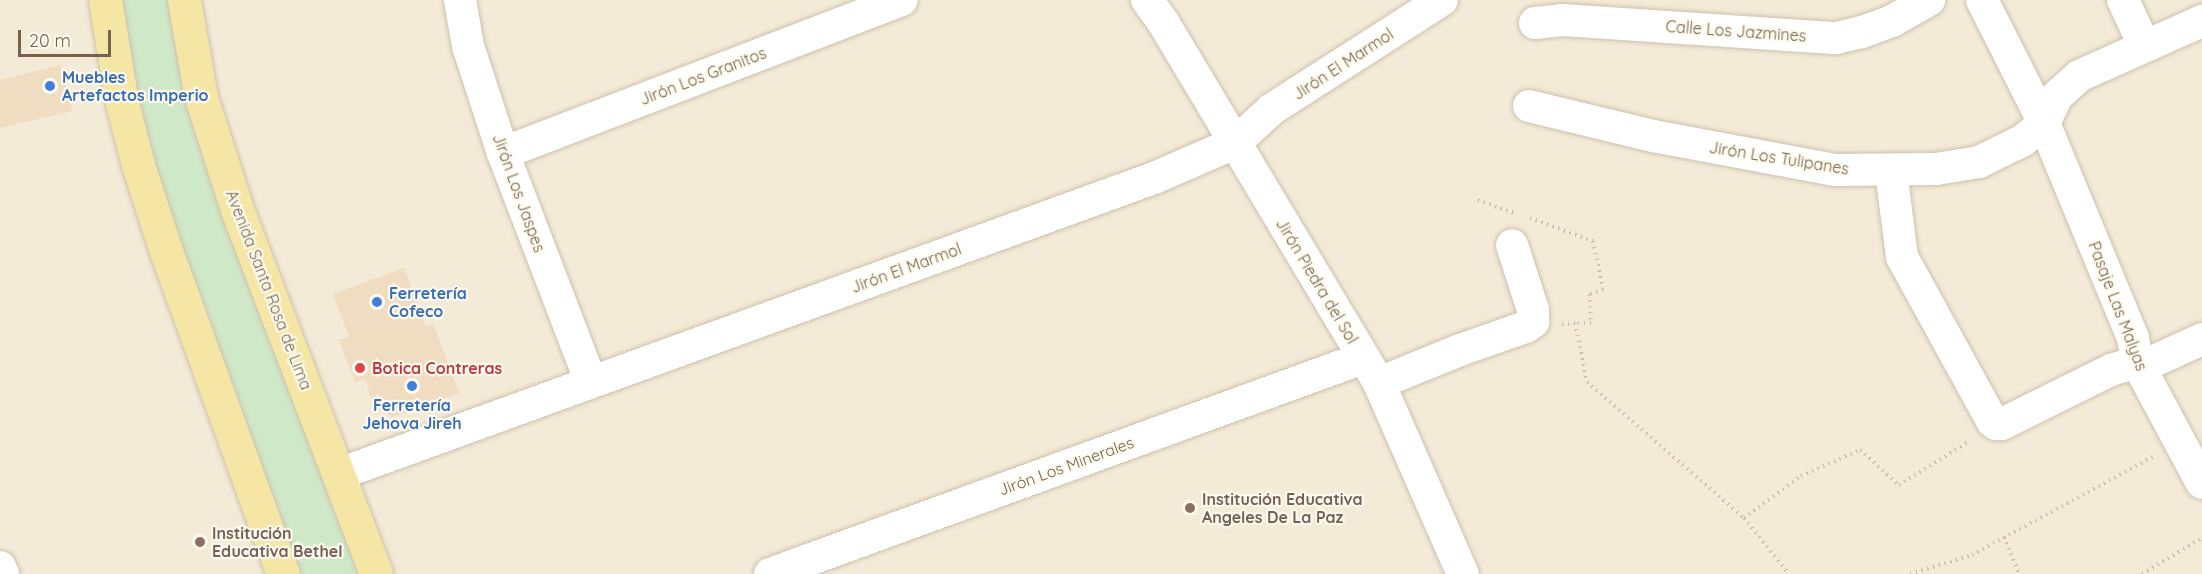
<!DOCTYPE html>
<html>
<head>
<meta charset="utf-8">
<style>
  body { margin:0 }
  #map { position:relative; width:2202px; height:574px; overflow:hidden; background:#fbf7e8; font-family:Quicksand,sans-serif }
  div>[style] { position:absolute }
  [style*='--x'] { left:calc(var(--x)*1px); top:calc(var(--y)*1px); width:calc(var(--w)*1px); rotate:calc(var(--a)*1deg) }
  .residential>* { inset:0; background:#f3ebd7; transform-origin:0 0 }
  .green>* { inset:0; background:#cfe8c7 }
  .building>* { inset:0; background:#efdcc1 }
  .path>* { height:4px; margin-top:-2px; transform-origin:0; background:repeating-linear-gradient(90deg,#d4bfa4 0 1.5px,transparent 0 6px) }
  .roads { filter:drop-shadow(0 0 2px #cdc1af) drop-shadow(0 0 2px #cdc1af) }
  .minor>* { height:32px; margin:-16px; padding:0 16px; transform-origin:16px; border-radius:16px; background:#fff }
  .primary>* { height:33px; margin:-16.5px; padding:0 16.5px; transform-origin:16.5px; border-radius:16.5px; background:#f6e6a5 }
  .dots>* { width:16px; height:16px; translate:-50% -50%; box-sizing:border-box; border:3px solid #fefbee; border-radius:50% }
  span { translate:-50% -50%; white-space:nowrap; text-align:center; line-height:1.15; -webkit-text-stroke:4.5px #fefbee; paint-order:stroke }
  .street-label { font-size:16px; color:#74624d }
  .shop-label { font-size:16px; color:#366cbe; font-weight:700 }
  .left { translate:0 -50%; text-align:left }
  .health-label { font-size:16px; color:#be3a42; font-weight:700 }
  .education-label { font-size:16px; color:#785e54; font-weight:700 }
  .scale { position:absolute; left:18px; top:30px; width:93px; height:27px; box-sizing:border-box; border:3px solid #74624d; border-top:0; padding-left:8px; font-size:18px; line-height:21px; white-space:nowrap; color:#74624d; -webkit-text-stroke:4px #fefbee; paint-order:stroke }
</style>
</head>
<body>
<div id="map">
  <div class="residential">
    <i style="left:0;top:0;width:2202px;height:574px"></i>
  </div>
  <div class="green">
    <i style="clip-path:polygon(119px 0,172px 0,359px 574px,301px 574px,153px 165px,135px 97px)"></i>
  </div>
  <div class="building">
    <i style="clip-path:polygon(61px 65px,72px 111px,0 128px,0 80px)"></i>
    <i style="clip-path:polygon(404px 268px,426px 327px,434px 325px,459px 393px,392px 417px,374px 406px,365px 379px,355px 382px,339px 340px,349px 337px,333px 294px)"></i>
  </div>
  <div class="path">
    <i style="--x:1478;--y:200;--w:38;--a:20"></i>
    <i style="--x:1530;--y:218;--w:67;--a:20.1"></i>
    <i style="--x:1593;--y:241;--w:49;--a:78.2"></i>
    <i style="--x:1603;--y:289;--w:14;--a:159"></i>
    <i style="--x:1590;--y:294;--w:29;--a:88"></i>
    <i style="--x:1591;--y:323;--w:16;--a:180"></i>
    <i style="--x:1562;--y:324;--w:13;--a:-4"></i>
    <i style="--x:1575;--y:323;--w:60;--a:78.5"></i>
    <i style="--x:1587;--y:382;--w:208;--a:40.9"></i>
    <i style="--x:1744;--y:518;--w:71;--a:-36.4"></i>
    <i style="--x:1801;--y:476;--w:64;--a:-23.8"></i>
    <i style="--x:1860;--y:450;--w:52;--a:41.9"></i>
    <i style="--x:1899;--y:485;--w:81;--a:-31.9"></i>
    <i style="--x:1744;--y:518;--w:72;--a:51.2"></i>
    <i style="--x:2004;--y:537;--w:40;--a:68"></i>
    <i style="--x:1910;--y:574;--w:65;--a:-17"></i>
    <i style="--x:1972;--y:555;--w:207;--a:-28.5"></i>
    <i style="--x:2142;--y:574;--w:70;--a:-31"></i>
  </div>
  <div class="roads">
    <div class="minor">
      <i style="--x:460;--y:0;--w:47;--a:80.1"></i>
      <i style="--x:468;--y:46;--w:113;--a:71.9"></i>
      <i style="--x:503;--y:153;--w:245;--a:69"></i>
      <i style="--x:1147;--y:0;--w:27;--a:54"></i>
      <i style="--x:1163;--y:22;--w:421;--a:59.1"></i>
      <i style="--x:1379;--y:383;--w:209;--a:66.3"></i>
      <i style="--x:1982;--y:0;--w:138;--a:63.2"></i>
      <i style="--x:2044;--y:123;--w:233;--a:67.5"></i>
      <i style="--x:2133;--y:338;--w:24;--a:81"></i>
      <i style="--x:2137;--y:362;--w:137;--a:61.8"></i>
      <i style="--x:2123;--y:0;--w:50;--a:65"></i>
      <i style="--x:1535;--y:23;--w:27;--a:-6"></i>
      <i style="--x:1562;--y:20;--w:275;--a:3.8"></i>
      <i style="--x:1836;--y:38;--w:27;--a:-13"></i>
      <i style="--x:1862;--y:32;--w:32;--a:-20"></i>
      <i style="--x:1892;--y:21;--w:43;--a:-29.6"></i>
      <i style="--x:1529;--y:106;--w:128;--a:13.6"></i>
      <i style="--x:1653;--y:136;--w:185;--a:10.6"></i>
      <i style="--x:1835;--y:170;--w:101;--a:-0.6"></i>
      <i style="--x:1936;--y:169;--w:44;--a:-9.2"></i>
      <i style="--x:1979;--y:162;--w:48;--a:-26"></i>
      <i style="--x:2022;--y:141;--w:28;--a:-39"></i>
      <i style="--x:2044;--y:123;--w:30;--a:-64"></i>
      <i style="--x:2057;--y:96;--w:30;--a:-42"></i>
      <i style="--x:2079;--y:76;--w:135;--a:-24.1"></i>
      <i style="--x:503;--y:153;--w:427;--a:-21"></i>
      <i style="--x:1891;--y:171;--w:87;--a:82.7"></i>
      <i style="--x:1902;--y:257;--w:187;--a:61.2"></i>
      <i style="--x:1992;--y:421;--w:5;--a:37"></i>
      <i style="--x:1996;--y:424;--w:6;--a:0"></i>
      <i style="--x:2002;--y:424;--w:122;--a:-26.4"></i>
      <i style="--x:2111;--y:370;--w:27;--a:-17"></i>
      <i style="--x:2137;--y:362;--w:17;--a:-3"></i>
      <i style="--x:2154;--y:361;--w:53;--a:-24.6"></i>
      <i style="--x:1379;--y:383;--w:87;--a:-22.2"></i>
      <i style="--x:1460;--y:350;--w:70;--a:-19.2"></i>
      <i style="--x:1526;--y:327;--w:9;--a:-36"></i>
      <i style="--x:1533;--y:322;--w:12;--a:-90"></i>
      <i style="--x:1533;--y:310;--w:68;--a:-107.9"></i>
      <i style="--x:339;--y:474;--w:867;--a:-19.96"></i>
      <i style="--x:1154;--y:178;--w:88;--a:-23.4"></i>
      <i style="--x:1235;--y:143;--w:50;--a:-42.6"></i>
      <i style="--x:1272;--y:109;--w:202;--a:-32.7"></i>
      <i style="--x:0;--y:567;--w:8;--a:67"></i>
      <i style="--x:770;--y:574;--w:631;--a:-20.01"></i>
    </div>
    <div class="primary">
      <i style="--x:105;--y:0;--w:104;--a:80.6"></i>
      <i style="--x:122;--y:103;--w:64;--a:75.5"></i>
      <i style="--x:138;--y:165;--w:90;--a:72"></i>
      <i style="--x:166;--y:251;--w:344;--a:70.1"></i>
      <i style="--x:184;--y:0;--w:98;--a:80.1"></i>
      <i style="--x:201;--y:97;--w:121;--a:72.2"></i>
      <i style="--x:238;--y:212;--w:387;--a:69.1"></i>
    </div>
  </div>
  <div class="dots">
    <i style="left:50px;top:86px;background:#3f7fe0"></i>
    <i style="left:377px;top:302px;background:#3f7fe0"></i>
    <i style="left:360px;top:368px;background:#e0444e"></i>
    <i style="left:412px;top:386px;background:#3f7fe0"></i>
    <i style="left:1190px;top:508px;background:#8d6e63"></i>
    <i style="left:200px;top:542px;background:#8d6e63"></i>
  </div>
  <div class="street-label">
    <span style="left:1736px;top:31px;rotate:4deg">Calle Los Jazmines</span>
    <span style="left:1343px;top:64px;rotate:-33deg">Jirón El Marmol</span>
    <span style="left:703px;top:76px;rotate:-21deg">Jirón Los Granitos</span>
    <span style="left:1779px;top:158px;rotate:9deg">Jirón Los Tulipanes</span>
    <span style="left:519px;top:193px;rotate:70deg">Jirón Los Jaspes</span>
    <span style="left:906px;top:268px;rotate:-20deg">Jirón El Marmol</span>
    <span style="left:1317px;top:281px;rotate:59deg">Jirón Piedra del Sol</span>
    <span style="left:269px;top:290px;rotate:69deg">Avenida Santa Rosa de Lima</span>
    <span style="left:2118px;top:306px;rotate:69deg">Pasaje Las Malyas</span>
    <span style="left:1066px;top:466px;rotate:-20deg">Jirón Los Minerales</span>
  </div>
  <div class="shop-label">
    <span class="left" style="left:62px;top:86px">Muebles<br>Artefactos Imperio</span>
    <span class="left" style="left:389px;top:302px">Ferretería<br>Cofeco</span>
    <span style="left:412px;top:414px">Ferretería<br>Jehova Jireh</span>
  </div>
  <div class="health-label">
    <span class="left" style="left:372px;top:368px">Botica Contreras</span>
  </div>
  <div class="education-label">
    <span class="left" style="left:1202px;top:508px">Institución Educativa<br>Angeles De La Paz</span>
    <span class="left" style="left:212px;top:542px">Institución<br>Educativa Bethel</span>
  </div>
  <div class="scale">20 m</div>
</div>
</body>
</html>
